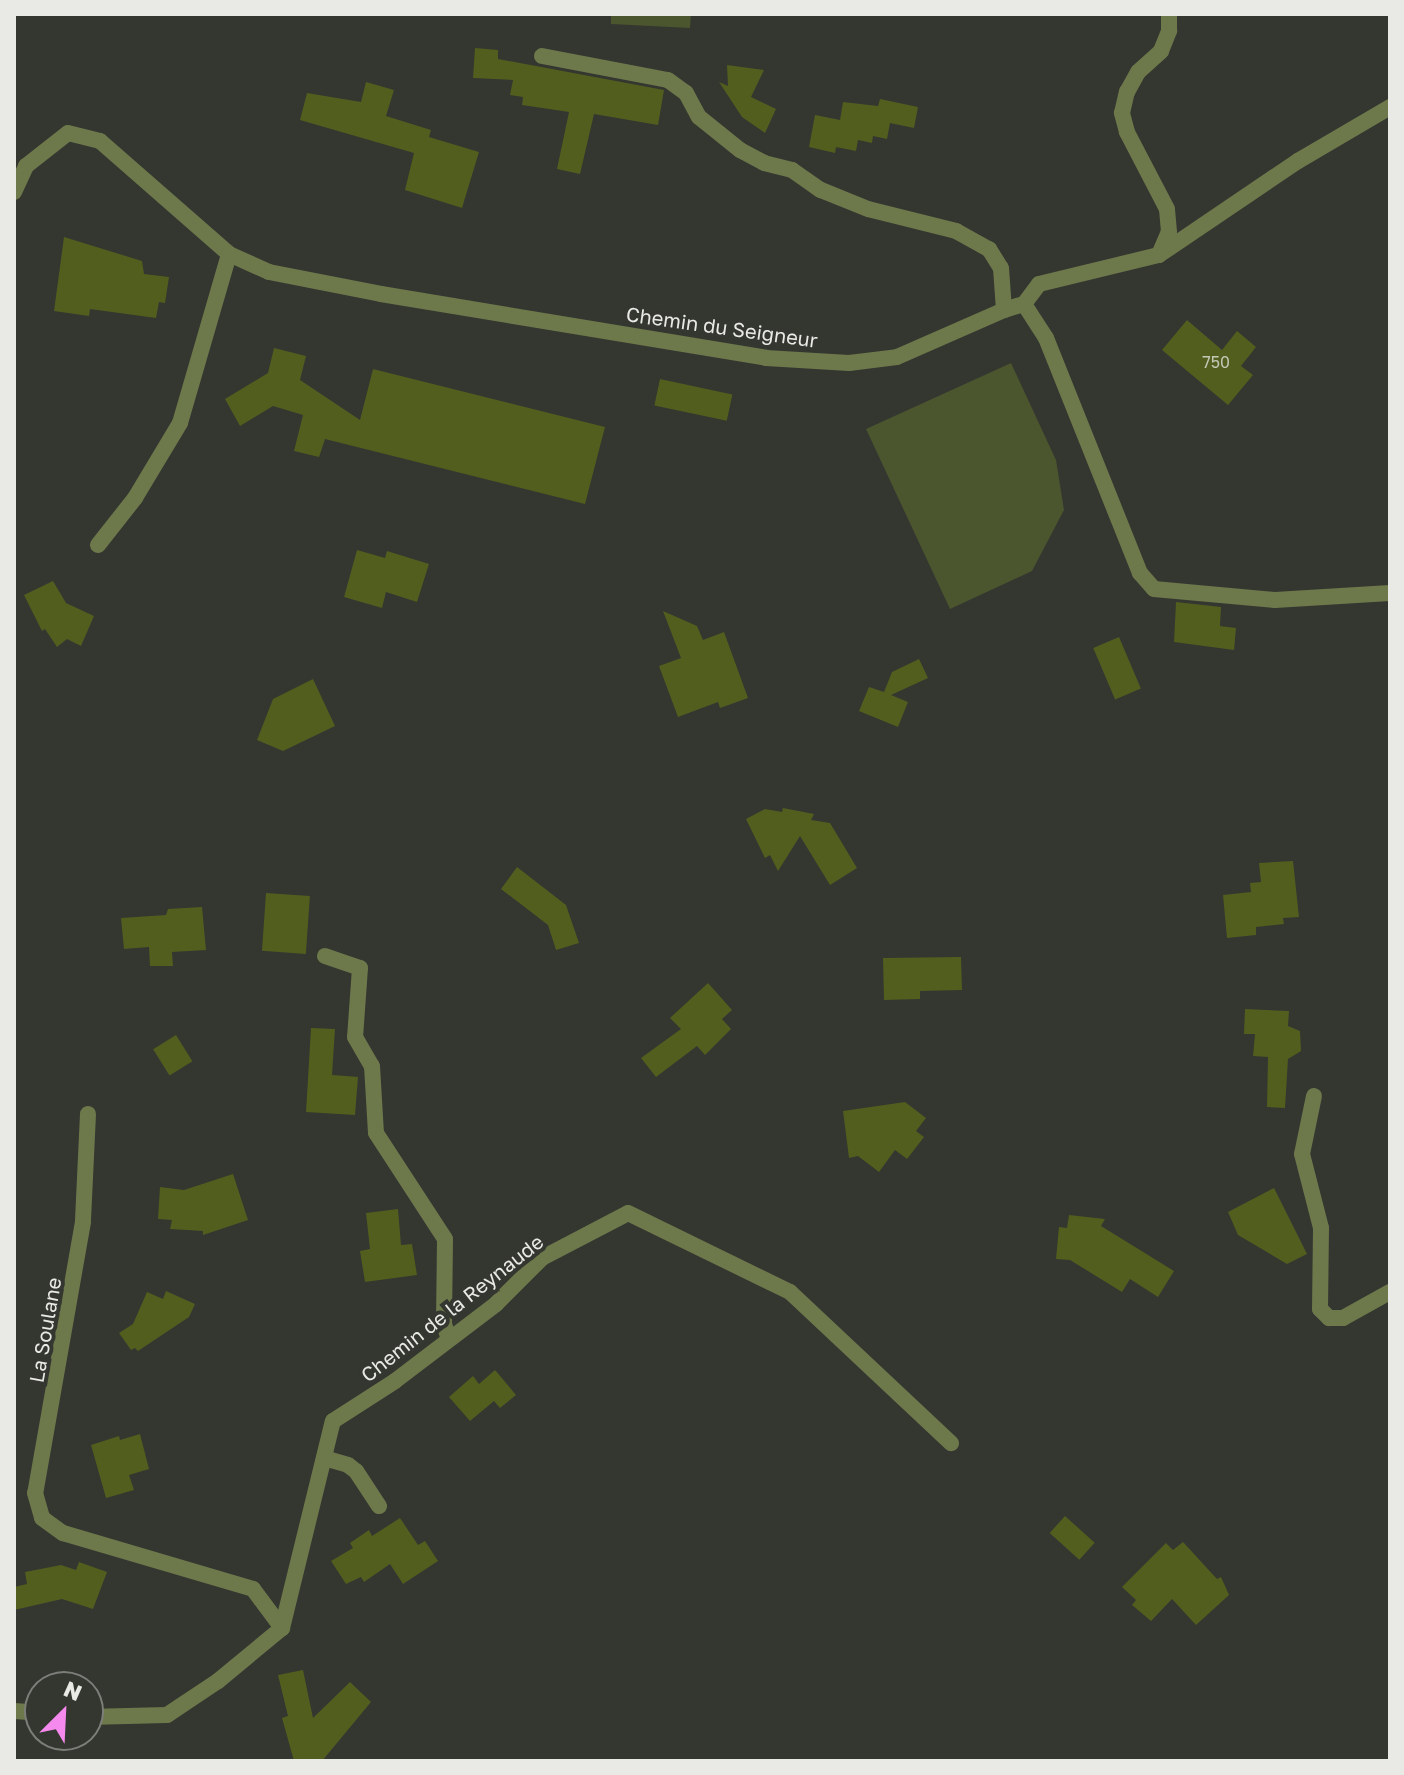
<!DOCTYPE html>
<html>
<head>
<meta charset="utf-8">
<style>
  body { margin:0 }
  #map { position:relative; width:1404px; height:1775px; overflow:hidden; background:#343630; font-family:"Golos Text",sans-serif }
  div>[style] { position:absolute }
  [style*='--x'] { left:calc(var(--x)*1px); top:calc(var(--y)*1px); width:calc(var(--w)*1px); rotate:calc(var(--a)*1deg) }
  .green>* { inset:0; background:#4b552e }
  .building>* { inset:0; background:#515e1e; transform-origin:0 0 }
  .service>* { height:16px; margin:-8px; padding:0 8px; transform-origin:8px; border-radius:8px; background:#6d784b }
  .minor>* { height:16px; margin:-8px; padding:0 8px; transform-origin:8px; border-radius:8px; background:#6d784b }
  span { translate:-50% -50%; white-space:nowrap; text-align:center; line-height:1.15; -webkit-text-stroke:8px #343630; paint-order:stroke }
  .number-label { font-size:16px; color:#c3c7b4 }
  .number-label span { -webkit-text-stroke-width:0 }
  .street-label { font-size:20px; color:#e9eae6 }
  .frame { position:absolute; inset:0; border:16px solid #e9eae6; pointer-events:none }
  .north { position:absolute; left:24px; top:1671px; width:80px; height:80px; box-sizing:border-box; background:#343630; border:2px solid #7c7e79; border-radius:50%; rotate:24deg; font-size:22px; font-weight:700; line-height:32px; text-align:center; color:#e9eae6 }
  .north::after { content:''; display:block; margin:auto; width:28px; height:36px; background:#f689ed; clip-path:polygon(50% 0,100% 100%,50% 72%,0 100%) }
</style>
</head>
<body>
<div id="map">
  <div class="green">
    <i style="clip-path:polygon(611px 14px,691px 14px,690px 28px,611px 24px)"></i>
    <i style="clip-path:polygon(1011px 363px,1056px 460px,1064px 510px,1032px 571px,950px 609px,866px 429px)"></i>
  </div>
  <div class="building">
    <i style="clip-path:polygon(475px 48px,498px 50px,498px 59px,664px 90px,658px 125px,594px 114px,580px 174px,557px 169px,569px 112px,522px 105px,523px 97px,510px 95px,513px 80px,473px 78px)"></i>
    <i style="clip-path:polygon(727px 65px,764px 70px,751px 97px,776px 109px,765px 133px,742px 117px,719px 82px,728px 86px)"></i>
    <i style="clip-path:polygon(366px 82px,394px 90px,386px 116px,431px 130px,429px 137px,479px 152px,462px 208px,405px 190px,414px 153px,300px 120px,307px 93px,361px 102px)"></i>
    <i style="clip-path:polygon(880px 99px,918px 107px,914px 128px,890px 123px,887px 139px,873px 136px,872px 143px,858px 140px,856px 151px,836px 147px,835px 153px,809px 147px,815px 115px,840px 120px,843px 102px,878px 106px)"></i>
    <i style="clip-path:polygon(64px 237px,142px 261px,144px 274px,169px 277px,165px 303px,159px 302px,156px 318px,90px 309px,89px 316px,54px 311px)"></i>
    <i style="clip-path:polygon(1187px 320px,1222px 350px,1237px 331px,1256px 347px,1241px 366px,1253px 375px,1228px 405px,1162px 350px)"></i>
    <i style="clip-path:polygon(274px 348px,306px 356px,300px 380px,360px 420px,373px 369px,605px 427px,585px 504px,325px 439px,319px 457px,294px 451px,303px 415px,273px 406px,240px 426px,225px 399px,268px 373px)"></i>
    <i style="left:660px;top:379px;width:74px;height:27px;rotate:12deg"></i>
    <i style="clip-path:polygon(357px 550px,385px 558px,387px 551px,429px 564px,417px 602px,386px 592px,382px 608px,344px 597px)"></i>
    <i style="clip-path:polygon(53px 581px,66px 603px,94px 616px,81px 646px,67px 639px,57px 647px,45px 629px,42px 631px,24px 595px)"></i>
    <i style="clip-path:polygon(1176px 602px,1221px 607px,1220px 626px,1236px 628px,1234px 650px,1174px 642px)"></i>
    <i style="clip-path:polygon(663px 611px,697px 626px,703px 640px,724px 632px,748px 698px,720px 708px,718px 702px,678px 717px,659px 666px,681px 658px)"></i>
    <i style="left:1119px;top:637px;width:56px;height:28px;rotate:67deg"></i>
    <i style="clip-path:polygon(919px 659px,928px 678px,891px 695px,908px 702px,898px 727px,859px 711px,869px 687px,884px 692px,892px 672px)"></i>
    <i style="clip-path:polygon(313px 679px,335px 726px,283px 751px,257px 740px,273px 699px)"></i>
    <i style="clip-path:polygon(783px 808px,814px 814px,811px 820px,830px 823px,857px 868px,830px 885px,800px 836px,778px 871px,770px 855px,765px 858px,746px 819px,765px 809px,782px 812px)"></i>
    <i style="clip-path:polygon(1293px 861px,1299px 917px,1283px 918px,1284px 924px,1256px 927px,1256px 935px,1227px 938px,1223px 895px,1251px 892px,1250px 883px,1261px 882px,1259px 863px)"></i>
    <i style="clip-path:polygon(517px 867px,566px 905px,579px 943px,556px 950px,548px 925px,501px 889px)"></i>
    <i style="left:266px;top:893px;width:44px;height:58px;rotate:4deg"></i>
    <i style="clip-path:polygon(202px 907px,206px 950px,172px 952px,173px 966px,150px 966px,149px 947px,124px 949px,121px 918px,166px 915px,168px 909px)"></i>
    <i style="clip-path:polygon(961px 957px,962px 990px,920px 991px,920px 999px,884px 1000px,883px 958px)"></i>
    <i style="clip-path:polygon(708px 983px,732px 1010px,722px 1019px,731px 1029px,705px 1055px,697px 1046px,656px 1077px,641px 1058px,681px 1029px,670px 1018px)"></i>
    <i style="clip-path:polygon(1245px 1009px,1289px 1011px,1288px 1026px,1300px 1031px,1301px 1051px,1288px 1059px,1285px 1108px,1267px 1107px,1268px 1057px,1253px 1056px,1255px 1034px,1244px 1034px)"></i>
    <i style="clip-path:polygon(311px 1028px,335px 1029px,332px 1075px,358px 1077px,355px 1115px,306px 1112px)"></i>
    <i style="left:176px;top:1035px;width:31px;height:27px;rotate:58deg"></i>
    <i style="clip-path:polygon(905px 1102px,926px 1118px,916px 1131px,924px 1137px,907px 1159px,895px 1150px,879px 1172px,858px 1156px,849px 1158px,843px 1111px)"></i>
    <i style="clip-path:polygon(233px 1174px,248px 1220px,203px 1235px,203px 1231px,170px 1229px,172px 1220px,158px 1219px,160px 1187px,184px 1190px)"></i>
    <i style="clip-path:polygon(1274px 1188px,1307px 1254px,1287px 1264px,1238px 1235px,1228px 1212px)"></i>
    <i style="clip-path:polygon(398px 1209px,401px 1245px,412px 1244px,417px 1275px,365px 1282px,360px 1251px,370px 1249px,366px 1213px)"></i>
    <i style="clip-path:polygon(1069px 1215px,1105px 1219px,1101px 1226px,1174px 1271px,1158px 1297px,1130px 1279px,1122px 1292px,1070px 1260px,1056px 1259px,1059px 1227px,1067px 1228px)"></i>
    <i style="clip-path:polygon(166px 1291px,195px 1304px,189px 1317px,138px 1351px,135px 1348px,131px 1350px,119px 1333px,133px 1324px,147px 1292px,163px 1299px)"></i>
    <i style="clip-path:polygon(495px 1370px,516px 1395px,500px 1408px,494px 1401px,470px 1421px,449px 1397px,473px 1376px,479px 1384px)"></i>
    <i style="clip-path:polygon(140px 1434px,149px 1469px,129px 1475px,134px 1490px,106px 1498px,91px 1445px,119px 1436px,120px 1440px)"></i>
    <i style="left:1065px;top:1516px;width:40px;height:23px;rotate:42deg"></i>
    <i style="clip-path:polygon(400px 1518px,418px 1545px,425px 1541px,438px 1561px,403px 1584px,390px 1564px,364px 1582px,361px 1577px,346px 1584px,331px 1561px,353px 1548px,350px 1543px,369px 1530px,372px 1536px)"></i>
    <i style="clip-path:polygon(1183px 1542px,1217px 1579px,1221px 1577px,1229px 1595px,1196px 1625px,1172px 1599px,1151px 1621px,1132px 1605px,1136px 1600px,1122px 1587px,1166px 1543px,1173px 1550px)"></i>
    <i style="clip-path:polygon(79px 1562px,107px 1572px,93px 1609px,62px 1599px,14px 1610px,14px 1587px,27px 1584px,25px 1572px,61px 1565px,76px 1570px)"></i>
    <i style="clip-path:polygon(303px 1670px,313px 1718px,350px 1682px,371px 1702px,322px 1761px,294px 1761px,282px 1718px,288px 1716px,278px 1675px)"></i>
  </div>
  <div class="service">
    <i style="--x:542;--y:56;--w:128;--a:10.8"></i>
    <i style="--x:668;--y:80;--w:22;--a:36"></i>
    <i style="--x:686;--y:93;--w:27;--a:62"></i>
    <i style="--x:699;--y:117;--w:53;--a:38.8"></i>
    <i style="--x:740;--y:150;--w:27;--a:28"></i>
    <i style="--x:764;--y:163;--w:29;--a:14"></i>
    <i style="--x:792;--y:170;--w:35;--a:35"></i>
    <i style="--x:821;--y:190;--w:51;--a:22"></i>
    <i style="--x:868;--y:209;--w:91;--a:14"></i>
    <i style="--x:956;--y:231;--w:38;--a:29"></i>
    <i style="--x:989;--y:249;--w:22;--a:58"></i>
    <i style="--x:1001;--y:268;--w:42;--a:85.9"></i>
    <i style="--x:1159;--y:255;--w:25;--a:-67"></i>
    <i style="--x:1169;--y:232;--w:23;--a:-95"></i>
    <i style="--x:1167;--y:209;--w:87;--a:-117.5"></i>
    <i style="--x:1127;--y:132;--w:20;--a:-105"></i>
    <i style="--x:1122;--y:113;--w:22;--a:-77"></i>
    <i style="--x:1127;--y:92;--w:23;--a:-61"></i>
    <i style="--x:1138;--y:72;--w:31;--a:-42"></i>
    <i style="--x:1161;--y:51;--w:22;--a:-68"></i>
    <i style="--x:1169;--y:31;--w:17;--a:-90"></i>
    <i style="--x:1024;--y:304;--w:40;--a:57.1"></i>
    <i style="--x:1046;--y:338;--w:253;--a:68.2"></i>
    <i style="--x:1140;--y:573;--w:21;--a:49"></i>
    <i style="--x:1154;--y:589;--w:121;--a:5.2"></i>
    <i style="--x:1275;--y:600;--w:115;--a:-3.5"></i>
    <i style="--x:325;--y:956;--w:37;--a:19"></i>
    <i style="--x:360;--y:968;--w:69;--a:94.1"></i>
    <i style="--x:355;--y:1037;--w:34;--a:60"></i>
    <i style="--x:372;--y:1066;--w:67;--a:86.6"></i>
    <i style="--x:376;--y:1133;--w:126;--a:56.9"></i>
    <i style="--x:445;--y:1239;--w:85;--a:90.7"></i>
    <i style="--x:444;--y:1324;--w:16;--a:72"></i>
    <i style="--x:1314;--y:1096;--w:59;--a:101.7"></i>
    <i style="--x:1302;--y:1154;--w:76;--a:75.6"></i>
    <i style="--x:1321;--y:1228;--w:81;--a:90.7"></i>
    <i style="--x:1320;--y:1309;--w:13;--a:45"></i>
    <i style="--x:1329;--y:1318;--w:14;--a:0"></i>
    <i style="--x:1343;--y:1318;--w:54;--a:-29"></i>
    <i style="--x:88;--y:1114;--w:108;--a:92.7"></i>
    <i style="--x:83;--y:1222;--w:275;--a:100"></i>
    <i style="--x:35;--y:1493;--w:26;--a:74"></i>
    <i style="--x:42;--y:1518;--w:26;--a:36"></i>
    <i style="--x:63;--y:1533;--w:198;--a:16.4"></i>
    <i style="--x:253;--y:1589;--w:49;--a:53.4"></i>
    <i style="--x:324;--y:1458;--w:25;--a:16"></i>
    <i style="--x:348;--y:1465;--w:10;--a:37"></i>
    <i style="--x:356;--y:1471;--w:42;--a:56.7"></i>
  </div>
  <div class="minor">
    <i style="--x:14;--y:192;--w:29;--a:-65"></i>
    <i style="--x:26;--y:166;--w:53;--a:-38.2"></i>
    <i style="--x:68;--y:133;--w:33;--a:14"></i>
    <i style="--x:100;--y:141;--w:171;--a:41.2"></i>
    <i style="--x:229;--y:254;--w:44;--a:24.2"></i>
    <i style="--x:269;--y:272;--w:114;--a:11.1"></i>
    <i style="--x:381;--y:294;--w:390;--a:9.4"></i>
    <i style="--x:766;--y:358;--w:83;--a:3.4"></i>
    <i style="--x:849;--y:363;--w:48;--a:-7.1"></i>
    <i style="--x:897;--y:357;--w:117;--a:-23.7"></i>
    <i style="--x:1004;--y:310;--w:21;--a:-17"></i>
    <i style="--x:1024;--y:304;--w:25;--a:-53"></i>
    <i style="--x:1039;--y:284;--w:123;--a:-13.6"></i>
    <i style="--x:1159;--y:255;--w:168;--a:-34.1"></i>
    <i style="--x:1298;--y:161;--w:107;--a:-30.4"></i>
    <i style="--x:98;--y:545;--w:60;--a:-51.8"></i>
    <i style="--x:135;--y:498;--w:87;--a:-59"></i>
    <i style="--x:180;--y:423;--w:176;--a:-73.8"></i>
    <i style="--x:14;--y:1711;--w:26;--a:4"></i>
    <i style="--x:88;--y:1717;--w:79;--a:-1.5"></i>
    <i style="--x:167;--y:1715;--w:61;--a:-33.7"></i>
    <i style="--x:218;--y:1681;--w:83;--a:-39.6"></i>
    <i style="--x:282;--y:1628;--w:213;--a:-76.2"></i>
    <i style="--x:333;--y:1421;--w:74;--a:-32.8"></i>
    <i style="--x:395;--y:1381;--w:127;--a:-37.3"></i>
    <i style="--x:496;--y:1304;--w:65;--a:-45"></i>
    <i style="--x:542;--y:1258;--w:97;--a:-27.6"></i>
    <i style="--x:628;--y:1213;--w:180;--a:26"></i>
    <i style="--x:790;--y:1292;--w:221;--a:43.2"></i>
  </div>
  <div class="number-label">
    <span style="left:1216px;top:362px">750</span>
  </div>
  <div class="street-label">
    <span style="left:722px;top:327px;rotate:8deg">Chemin du Seigneur</span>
    <span style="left:452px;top:1308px;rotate:-38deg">Chemin de la Reynaude</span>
    <span style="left:45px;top:1330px;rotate:-80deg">La Soulane</span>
  </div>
  <div class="frame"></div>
  <div class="north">N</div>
</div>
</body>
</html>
